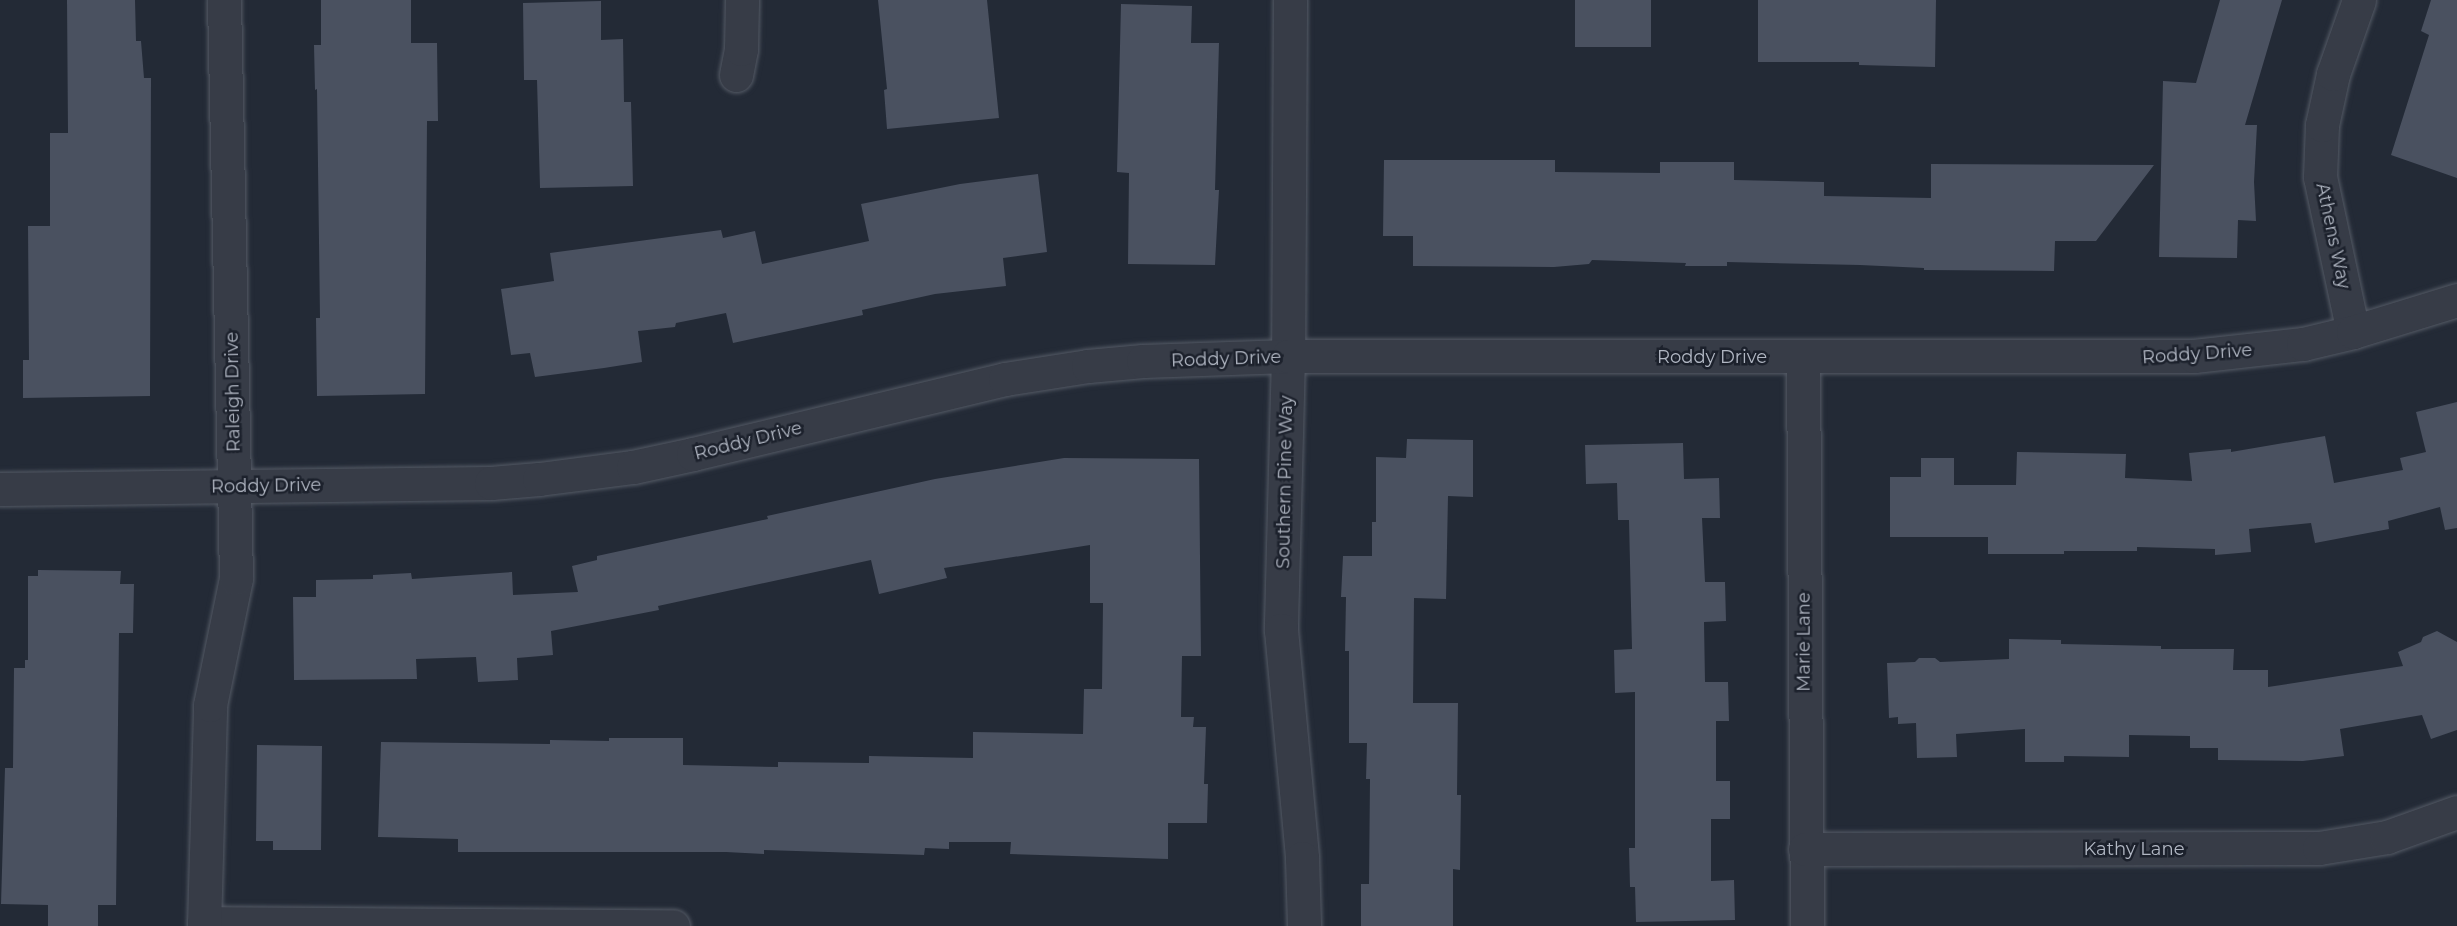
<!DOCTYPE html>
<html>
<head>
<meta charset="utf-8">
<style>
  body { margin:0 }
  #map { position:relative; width:2457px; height:926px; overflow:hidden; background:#232a36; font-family:Montserrat,sans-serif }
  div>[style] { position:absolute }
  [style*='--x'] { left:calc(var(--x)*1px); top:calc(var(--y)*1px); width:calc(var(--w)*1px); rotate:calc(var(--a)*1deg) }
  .building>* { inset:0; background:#4a5160; transform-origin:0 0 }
  .roads { filter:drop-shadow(0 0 2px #545a65) drop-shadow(0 0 2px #545a65) }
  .minor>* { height:33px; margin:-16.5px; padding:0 16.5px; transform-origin:16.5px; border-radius:16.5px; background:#373c47 }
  span { translate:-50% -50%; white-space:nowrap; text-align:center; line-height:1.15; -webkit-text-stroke:5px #1c212c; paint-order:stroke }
  .street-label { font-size:18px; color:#b1b7c3 }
</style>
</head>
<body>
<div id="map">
  <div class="building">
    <i style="clip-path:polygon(67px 0,135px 0,136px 41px,141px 41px,144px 78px,151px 78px,150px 396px,23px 398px,23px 360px,29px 360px,28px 226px,50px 226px,50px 133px,68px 133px)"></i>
    <i style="clip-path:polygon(321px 0,411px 0,411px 43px,437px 43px,438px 121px,427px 121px,425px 394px,317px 396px,316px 318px,320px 318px,317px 89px,315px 90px,314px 45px,321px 45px)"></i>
    <i style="clip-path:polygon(878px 0,987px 0,999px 118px,887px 129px,884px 90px,887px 89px)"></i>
    <i style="left:1575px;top:0;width:76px;height:47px"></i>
    <i style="clip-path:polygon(1758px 0,1936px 0,1935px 67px,1859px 65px,1859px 62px,1758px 62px)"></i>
    <i style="clip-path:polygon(2220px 0,2282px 0,2245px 125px,2257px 125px,2254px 182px,2256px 221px,2238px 220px,2237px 258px,2159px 257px,2163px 81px,2196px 83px)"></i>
    <i style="clip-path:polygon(2431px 0,2457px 0,2457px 178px,2391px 155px,2429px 35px,2421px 31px)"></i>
    <i style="clip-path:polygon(601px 1px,601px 40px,623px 39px,624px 102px,631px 102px,633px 186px,540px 188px,537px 80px,524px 80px,523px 3px)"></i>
    <i style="clip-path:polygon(1121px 4px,1192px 6px,1191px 43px,1219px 43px,1215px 190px,1219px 190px,1215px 265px,1128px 264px,1129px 173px,1117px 172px)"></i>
    <i style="clip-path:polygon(1384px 160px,1555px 160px,1555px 172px,1660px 173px,1660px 162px,1734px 162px,1734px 180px,1824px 182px,1824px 196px,1931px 198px,1931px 164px,2154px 165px,2096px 241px,2055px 241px,2054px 271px,1924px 270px,1924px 268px,1860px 265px,1727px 262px,1727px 266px,1685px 266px,1686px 263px,1592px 260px,1589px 264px,1554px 267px,1413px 266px,1413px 236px,1383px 236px)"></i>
    <i style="clip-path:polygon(1038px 174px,1047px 252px,1003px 258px,1006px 286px,935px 294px,862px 310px,863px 315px,733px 343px,726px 313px,676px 323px,675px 327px,638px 331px,642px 362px,604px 368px,535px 377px,530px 353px,511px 355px,501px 289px,554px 281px,550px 253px,721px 230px,723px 238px,755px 231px,762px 264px,869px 241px,861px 204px,960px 184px)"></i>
    <i style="clip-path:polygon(2457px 402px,2457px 528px,2445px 530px,2440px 507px,2388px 521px,2389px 529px,2315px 543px,2311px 523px,2249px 529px,2251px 552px,2215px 555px,2215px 549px,2137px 547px,2137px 551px,2064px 551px,2064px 554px,1988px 554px,1988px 537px,1890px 537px,1890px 477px,1921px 477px,1921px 458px,1954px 458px,1954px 485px,2016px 485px,2017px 452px,2126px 454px,2125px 478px,2192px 481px,2189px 453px,2231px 449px,2231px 452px,2325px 436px,2334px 483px,2403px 470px,2400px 458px,2426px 452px,2416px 412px)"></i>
    <i style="clip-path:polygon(1407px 439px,1473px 440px,1473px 497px,1448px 496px,1446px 599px,1414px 598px,1413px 703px,1458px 703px,1457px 795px,1461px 795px,1460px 870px,1453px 869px,1453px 926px,1361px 926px,1361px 884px,1369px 884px,1370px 779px,1366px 779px,1367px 743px,1349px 743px,1349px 651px,1345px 651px,1346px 597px,1341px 597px,1343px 556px,1372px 556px,1372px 522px,1376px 522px,1376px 457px,1406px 458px)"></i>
    <i style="clip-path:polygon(1683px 443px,1684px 479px,1719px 478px,1720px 518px,1702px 518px,1705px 582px,1725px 582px,1726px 621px,1704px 622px,1705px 682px,1728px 682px,1729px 721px,1716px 721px,1716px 781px,1730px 781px,1730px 819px,1711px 819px,1711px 881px,1734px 880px,1735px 920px,1636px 922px,1635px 887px,1630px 887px,1629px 848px,1635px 848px,1635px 692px,1615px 693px,1614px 650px,1632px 649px,1629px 520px,1618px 520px,1617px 483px,1586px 484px,1585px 445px)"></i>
    <i style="clip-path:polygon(1064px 458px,1199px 459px,1201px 656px,1182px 656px,1181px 717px,1194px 717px,1193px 727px,1206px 727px,1204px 784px,1208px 784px,1207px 823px,1168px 823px,1168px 859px,1010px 854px,1011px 842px,949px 842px,949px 849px,925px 848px,924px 855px,764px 850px,764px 854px,726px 852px,458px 852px,458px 839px,378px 837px,381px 742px,550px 744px,550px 740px,609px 741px,609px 738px,683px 738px,683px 765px,778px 767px,778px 762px,869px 763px,869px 756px,973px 758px,973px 732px,1083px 734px,1084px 689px,1102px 689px,1103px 603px,1090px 603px,1090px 545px,944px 568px,947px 578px,879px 594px,871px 560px,658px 606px,659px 610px,551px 631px,553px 655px,517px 658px,518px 680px,478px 682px,476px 657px,416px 659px,417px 679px,294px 680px,293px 597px,316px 597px,316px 580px,373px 579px,373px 575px,411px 573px,412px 579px,512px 572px,513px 595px,578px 592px,572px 566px,597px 560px,597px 556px,768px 519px,767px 516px,935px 479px)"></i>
    <i style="clip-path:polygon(38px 570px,121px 571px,120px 584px,134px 584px,133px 633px,119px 633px,116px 905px,98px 905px,98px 926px,48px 926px,48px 905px,1px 904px,5px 768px,13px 768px,14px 668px,25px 668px,25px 660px,28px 660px,28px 576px,38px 576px)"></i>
    <i style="clip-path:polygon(2437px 631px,2457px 642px,2457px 730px,2431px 739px,2422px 715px,2340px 729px,2344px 756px,2303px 761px,2218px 760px,2218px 748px,2190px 748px,2190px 736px,2129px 735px,2129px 757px,2064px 756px,2064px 762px,2025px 762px,2025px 729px,1956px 734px,1957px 757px,1917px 758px,1916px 723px,1898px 724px,1898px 717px,1889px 718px,1887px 663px,1915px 662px,1919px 658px,1935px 658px,1940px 662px,2009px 659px,2009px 639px,2061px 640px,2061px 644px,2161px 646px,2161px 649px,2234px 649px,2233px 670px,2268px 670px,2268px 687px,2403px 666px,2398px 652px,2421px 642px,2423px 637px)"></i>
    <i style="clip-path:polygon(257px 745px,322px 746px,321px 850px,273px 850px,273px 841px,256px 841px)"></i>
  </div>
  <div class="roads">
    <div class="minor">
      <i style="--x:1290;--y:0;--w:356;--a:90.3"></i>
      <i style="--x:1288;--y:356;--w:274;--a:91.5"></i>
      <i style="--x:1281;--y:630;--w:229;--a:84.7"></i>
      <i style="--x:1302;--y:858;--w:68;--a:88.3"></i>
      <i style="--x:736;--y:75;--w:26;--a:-79"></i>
      <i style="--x:741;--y:49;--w:49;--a:-88.8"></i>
      <i style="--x:2353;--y:332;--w:158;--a:-102"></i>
      <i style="--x:2320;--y:177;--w:52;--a:-87.8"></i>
      <i style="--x:2322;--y:125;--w:52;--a:-77.8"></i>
      <i style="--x:2333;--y:74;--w:78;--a:-70.6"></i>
      <i style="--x:1803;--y:357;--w:569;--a:89.6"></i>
      <i style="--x:0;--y:489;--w:491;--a:-0.7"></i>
      <i style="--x:491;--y:483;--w:48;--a:-4.8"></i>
      <i style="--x:539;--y:479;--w:95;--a:-7.3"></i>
      <i style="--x:633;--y:467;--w:61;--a:-12.2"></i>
      <i style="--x:693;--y:454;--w:321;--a:-13.5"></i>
      <i style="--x:1005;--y:379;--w:84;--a:-8.9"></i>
      <i style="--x:1088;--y:366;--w:55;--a:-5.2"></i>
      <i style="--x:1143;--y:361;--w:145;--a:-2"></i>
      <i style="--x:1288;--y:356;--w:906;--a:0"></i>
      <i style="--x:2194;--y:356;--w:110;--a:-6.3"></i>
      <i style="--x:2303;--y:344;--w:51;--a:-13.5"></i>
      <i style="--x:2353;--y:332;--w:109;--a:-17.1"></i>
      <i style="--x:1805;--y:849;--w:514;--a:-0.11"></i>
      <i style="--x:2319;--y:848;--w:69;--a:-9.2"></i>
      <i style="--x:2387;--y:837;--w:74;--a:-19.7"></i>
      <i style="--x:204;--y:923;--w:469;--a:0.4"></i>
      <i style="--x:204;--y:926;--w:221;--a:-88.4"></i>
      <i style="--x:210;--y:705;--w:130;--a:-78.4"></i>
      <i style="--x:236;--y:578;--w:578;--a:-91.19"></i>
    </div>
  </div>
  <div class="street-label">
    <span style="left:2333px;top:236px;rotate:78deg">Athens Way</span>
    <span style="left:2197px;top:354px;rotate:-4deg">Roddy Drive</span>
    <span style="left:1712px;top:357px">Roddy Drive</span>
    <span style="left:1226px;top:359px;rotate:-2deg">Roddy Drive</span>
    <span style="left:233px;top:392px;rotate:-91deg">Raleigh Drive</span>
    <span style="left:748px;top:441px;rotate:-14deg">Roddy Drive</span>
    <span style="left:1285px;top:482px;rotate:-89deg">Southern Pine Way</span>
    <span style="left:266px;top:486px;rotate:-1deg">Roddy Drive</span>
    <span style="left:1804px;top:642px;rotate:-90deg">Marie Lane</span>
    <span style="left:2134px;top:849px">Kathy Lane</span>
  </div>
</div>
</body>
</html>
